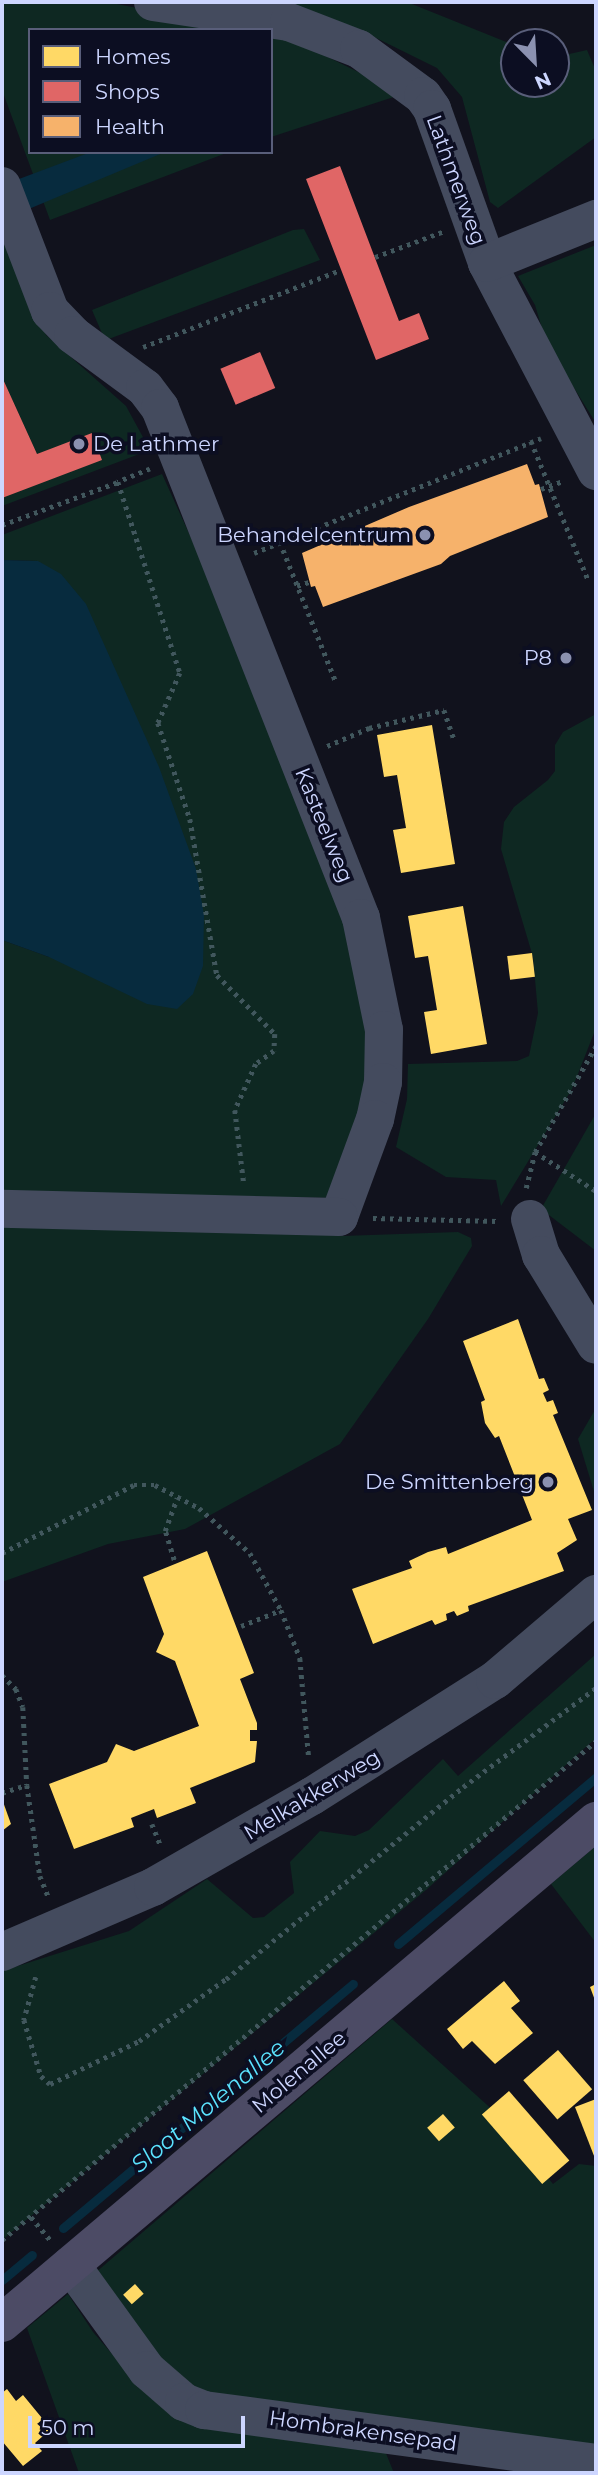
<!DOCTYPE html>
<html>
<head>
<meta charset="utf-8">
<style>
  body { margin:0 }
  #map { position:relative; width:598px; height:2475px; overflow:hidden; background:#11121d; font-family:Montserrat,sans-serif }
  div>[style] { position:absolute }
  [style*='--x'] { left:calc(var(--x)*1px); top:calc(var(--y)*1px); width:calc(var(--w)*1px); rotate:calc(var(--a)*1deg) }
  .green>* { inset:0; background:#0e2822 }
  .water>* { inset:0; background:#072b3e }
  .homes>* { inset:0; background:#ffd966; transform-origin:0 0 }
  .shops>* { inset:0; background:#e06666; transform-origin:0 0 }
  .health>* { inset:0; background:#f6b26b }
  .stream>* { height:9px; margin:-4.5px; padding:0 4.5px; transform-origin:4.5px; border-radius:4.5px; background:#072b3e }
  .path>* { height:4.5px; margin-top:-2.25px; transform-origin:0; background:repeating-linear-gradient(90deg,#41575d 0 3.5px,transparent 0 8.5px) }
  .minor>* { height:38px; margin:-19px; padding:0 19px; transform-origin:19px; border-radius:19px; background:#444b5e }
  .major>* { height:38px; margin:-19px; padding:0 19px; transform-origin:19px; border-radius:19px; background:#4c4b65 }
  .dots>* { width:19px; height:19px; translate:-50% -50%; box-sizing:border-box; border:4px solid #0c0e22; border-radius:50% }
  span { translate:-50% -50%; white-space:nowrap; text-align:center; line-height:1.15; -webkit-text-stroke:7px #0c0e22; paint-order:stroke }
  .street-label { font-size:21px; color:#cdd6ff }
  .poi-label { font-size:21px; color:#cdd6ff }
  .left { translate:0 -50%; text-align:left }
  .right { translate:-100% -50%; text-align:right }
  .water-label { font-size:23px; color:#5be3ff; font-style:italic }
  .frame { position:absolute; inset:0; border:4px solid #cdd6ff; pointer-events:none }
  .legend { position:absolute; left:28px; top:28px; width:245px; height:126px; box-sizing:border-box; background:#0c0e22; border:2px solid #595e7a; margin:0; padding:9px 12px; list-style:none; font-size:21px; color:#cdd6ff }
  .legend li { display:flex; align-items:center; gap:14px; height:35px }
  .legend b { width:35px; border:2px solid #595e7a }
  .north { position:absolute; left:500px; top:28px; width:70px; height:70px; box-sizing:border-box; background:#0c0e22; border:2px solid #595e7a; border-radius:50%; rotate:156deg; font-size:19px; font-weight:700; line-height:28px; text-align:center; color:#cdd6ff }
  .north::after { content:''; display:block; margin:auto; width:24px; height:32px; background:#8b91b0; clip-path:polygon(50% 0,100% 100%,50% 72%,0 100%) }
  .scale { position:absolute; left:28px; top:2416px; width:217px; height:32px; box-sizing:border-box; border:4px solid #cdd6ff; border-top:0; padding-left:9px; font-size:21px; line-height:24px; white-space:nowrap; color:#cdd6ff; -webkit-text-stroke:5px #0c0e22; paint-order:stroke }
</style>
</head>
<body>
<div id="map">
  <div class="green">
    <i style="clip-path:polygon(2px 2px,107px 2px,248px 30px,30px 30px,30px 152px,229px 152px,50px 220px,2px 90px)"></i>
    <i style="clip-path:polygon(266px 2px,407px 2px,514px 45px,514px 84px,556px 84px,556px 57px,587px 50px,596px 71px,596px 137px,498px 208px,490px 202px,462px 97px,437px 68px,358px 29px)"></i>
    <i style="clip-path:polygon(271px 34px,289px 38px,403px 94px,271px 137px)"></i>
    <i style="clip-path:polygon(3px 220px,46px 335px,126px 406px,150px 450px,2px 506px)"></i>
    <i style="clip-path:polygon(304px 229px,320px 260px,106px 340px,101px 331px,92px 310px,293px 230px)"></i>
    <i style="clip-path:polygon(596px 245px,596px 423px,547px 345px,535px 305px,518px 276px)"></i>
    <i style="clip-path:polygon(162px 474px,207px 573px,350px 925px,373px 1054px,339px 1198px,2px 1193px,2px 940px,49px 957px,38px 561px,2px 560px,2px 535px)"></i>
    <i style="clip-path:polygon(596px 714px,596px 1028px,572px 1089px,501px 1206px,496px 1180px,446px 1177px,396px 1147px,407px 1099px,408px 1064px,517px 1061px,529px 1056px,538px 1013px,533px 957px,501px 849px,504px 822px,514px 807px,548px 780px,555px 771px,555px 745px,563px 732px)"></i>
    <i style="clip-path:polygon(596px 1113px,596px 1251px,541px 1209px)"></i>
    <i style="clip-path:polygon(2px 1219px,313px 1228px,342px 1236px,458px 1232px,471px 1238px,472px 1246px,428px 1319px,340px 1444px,185px 1529px,108px 1544px,2px 1582px)"></i>
    <i style="clip-path:polygon(596px 1408px,596px 1498px,578px 1439px)"></i>
    <i style="clip-path:polygon(596px 1654px,596px 1738px,426px 1890px,2px 2240px,2px 1971px,129px 1931px,207px 1879px,253px 1918px,264px 1917px,294px 1893px,290px 1862px,320px 1831px,355px 1836px,369px 1830px,443px 1759px,458px 1776px)"></i>
    <i style="clip-path:polygon(596px 1846px,596px 1943px,551px 1884px)"></i>
    <i style="clip-path:polygon(392px 2019px,496px 2113px,553px 2184px,579px 2164px,596px 2166px,596px 2456px,244px 2404px,176px 2381px,95px 2273px)"></i>
    <i style="clip-path:polygon(68px 2294px,93px 2332px,139px 2385px,385px 2451px,394px 2473px,79px 2473px,27px 2328px)"></i>
  </div>
  <div class="water">
    <i style="clip-path:polygon(91px 152px,165px 152px,24px 211px,11px 182px)"></i>
    <i style="clip-path:polygon(2px 560px,38px 561px,61px 574px,86px 604px,159px 767px,196px 869px,204px 915px,203px 966px,193px 994px,177px 1009px,147px 1004px,49px 957px,2px 940px)"></i>
  </div>
  <div class="homes">
    <i style="clip-path:polygon(432px 725px,455px 864px,401px 873px,393px 830px,406px 828px,397px 775px,384px 777px,377px 735px)"></i>
    <i style="clip-path:polygon(463px 906px,487px 1044px,431px 1054px,424px 1012px,437px 1010px,428px 956px,415px 958px,408px 916px)"></i>
    <i style="left:532px;top:953px;width:24px;height:25px;rotate:83deg"></i>
    <i style="clip-path:polygon(518px 1319px,539px 1379px,544px 1378px,549px 1390px,543px 1393px,547px 1402px,553px 1400px,558px 1413px,553px 1415px,592px 1510px,568px 1519px,577px 1540px,557px 1553px,564px 1571px,468px 1606px,469px 1611px,457px 1616px,454px 1611px,446px 1614px,447px 1620px,435px 1625px,432px 1620px,373px 1644px,352px 1589px,412px 1568px,409px 1561px,428px 1552px,446px 1547px,448px 1554px,532px 1520px,499px 1436px,495px 1438px,485px 1423px,481px 1402px,485px 1400px,463px 1341px)"></i>
    <i style="clip-path:polygon(207px 1551px,254px 1673px,240px 1679px,257px 1723px,257px 1730px,250px 1730px,250px 1741px,257px 1741px,255px 1762px,190px 1788px,196px 1803px,157px 1818px,154px 1809px,131px 1818px,134px 1827px,74px 1849px,49px 1784px,107px 1762px,116px 1744px,134px 1751px,199px 1726px,175px 1661px,156px 1652px,164px 1634px,143px 1577px)"></i>
    <i style="clip-path:polygon(2px 1799px,11px 1824px,2px 1831px)"></i>
    <i style="clip-path:polygon(504px 1981px,520px 2001px,511px 2008px,533px 2033px,495px 2064px,472px 2041px,463px 2049px,447px 2029px)"></i>
    <i style="clip-path:polygon(596px 1984px,596px 2003px,590px 1987px)"></i>
    <i style="left:558px;top:2050px;width:52px;height:46px;rotate:49deg"></i>
    <i style="left:509px;top:2091px;width:92px;height:36px;rotate:49deg"></i>
    <i style="clip-path:polygon(596px 2099px,596px 2161px,575px 2107px)"></i>
    <i style="left:443px;top:2114px;width:18px;height:21px;rotate:49deg"></i>
    <i style="left:135px;top:2284px;width:13px;height:16px;rotate:48deg"></i>
    <i style="clip-path:polygon(7px 2389px,16px 2401px,23px 2395px,51px 2429px,35px 2443px,42px 2451px,23px 2466px,2px 2441px,2px 2393px)"></i>
  </div>
  <div class="shops">
    <i style="clip-path:polygon(340px 166px,399px 321px,419px 313px,429px 339px,376px 360px,306px 179px)"></i>
    <i style="left:260px;top:352px;width:39px;height:43px;rotate:67deg"></i>
    <i style="clip-path:polygon(2px 377px,37px 454px,92px 433px,102px 460px,2px 498px)"></i>
  </div>
  <div class="health">
    <i style="clip-path:polygon(527px 464px,535px 485px,539px 484px,548px 517px,450px 556px,441px 564px,323px 607px,315px 586px,311px 587px,302px 553px,409px 507px)"></i>
  </div>
  <div class="stream">
    <i style="--x:398;--y:1944;--w:259;--a:-40.1"></i>
    <i style="--x:63;--y:2228;--w:379;--a:-40.1"></i>
    <i style="--x:2;--y:2280;--w:39;--a:-40"></i>
  </div>
  <div class="path">
    <i style="--x:375;--y:257;--w:72;--a:-20.5"></i>
    <i style="--x:143;--y:347;--w:212;--a:-21.3"></i>
    <i style="--x:531;--y:441;--w:149;--a:67.6"></i>
    <i style="--x:150;--y:469;--w:35;--a:158"></i>
    <i style="--x:118;--y:482;--w:201;--a:72"></i>
    <i style="--x:180;--y:673;--w:55;--a:113.7"></i>
    <i style="--x:158;--y:723;--w:101;--a:71.6"></i>
    <i style="--x:190;--y:819;--w:158;--a:80.2"></i>
    <i style="--x:217;--y:975;--w:83;--a:45.5"></i>
    <i style="--x:275;--y:1034;--w:17;--a:93"></i>
    <i style="--x:274;--y:1051;--w:22;--a:144"></i>
    <i style="--x:256;--y:1064;--w:51;--a:114.5"></i>
    <i style="--x:235;--y:1110;--w:75;--a:83.1"></i>
    <i style="--x:541;--y:489;--w:23;--a:-20"></i>
    <i style="--x:2;--y:525;--w:124;--a:-20.3"></i>
    <i style="--x:280;--y:542;--w:151;--a:68.2"></i>
    <i style="--x:254;--y:553;--w:309;--a:-21.8"></i>
    <i style="--x:297;--y:586;--w:13;--a:-18"></i>
    <i style="--x:327;--y:746;--w:46;--a:-23.2"></i>
    <i style="--x:369;--y:728;--w:77;--a:-13.5"></i>
    <i style="--x:444;--y:710;--w:31;--a:71"></i>
    <i style="--x:535;--y:1152;--w:72;--a:32.6"></i>
    <i style="--x:526;--y:1188;--w:37;--a:-76"></i>
    <i style="--x:535;--y:1152;--w:122;--a:-60.1"></i>
    <i style="--x:373;--y:1218;--w:124;--a:1.4"></i>
    <i style="--x:2;--y:1553;--w:148;--a:-27.3"></i>
    <i style="--x:134;--y:1485;--w:21;--a:0"></i>
    <i style="--x:155;--y:1485;--w:50;--a:27.6"></i>
    <i style="--x:199;--y:1508;--w:68;--a:41.4"></i>
    <i style="--x:250;--y:1553;--w:65;--a:61.5"></i>
    <i style="--x:281;--y:1610;--w:52;--a:68.4"></i>
    <i style="--x:300;--y:1658;--w:101;--a:84.9"></i>
    <i style="--x:174;--y:1560;--w:30;--a:-107"></i>
    <i style="--x:165;--y:1531;--w:35;--a:-70"></i>
    <i style="--x:241;--y:1626;--w:43;--a:-21.8"></i>
    <i style="--x:2;--y:1675;--w:20;--a:45"></i>
    <i style="--x:16;--y:1689;--w:19;--a:69"></i>
    <i style="--x:23;--y:1707;--w:78;--a:87.1"></i>
    <i style="--x:27;--y:1785;--w:92;--a:81.9"></i>
    <i style="--x:40;--y:1876;--w:22;--a:68"></i>
    <i style="--x:2;--y:1793;--w:26;--a:-18"></i>
    <i style="--x:152;--y:1824;--w:24;--a:68"></i>
    <i style="--x:36;--y:1977;--w:45;--a:105.6"></i>
    <i style="--x:24;--y:2020;--w:59;--a:73.1"></i>
    <i style="--x:41;--y:2076;--w:12;--a:42"></i>
    <i style="--x:50;--y:2084;--w:99;--a:-25.8"></i>
    <i style="--x:139;--y:2041;--w:107;--a:-35.5"></i>
    <i style="--x:226;--y:1979;--w:305;--a:-39"></i>
    <i style="--x:463;--y:1787;--w:166;--a:-36.7"></i>
    <i style="--x:31;--y:2217;--w:30;--a:50"></i>
    <i style="--x:2;--y:2240;--w:776;--a:-40.03"></i>
  </div>
  <div class="minor">
    <i style="--x:153;--y:2;--w:137;--a:8.4"></i>
    <i style="--x:289;--y:22;--w:75;--a:21.1"></i>
    <i style="--x:359;--y:49;--w:79;--a:36.3"></i>
    <i style="--x:423;--y:96;--w:16;--a:55"></i>
    <i style="--x:432;--y:109;--w:164;--a:70.3"></i>
    <i style="--x:487;--y:263;--w:235;--a:62.3"></i>
    <i style="--x:2;--y:186;--w:134;--a:69"></i>
    <i style="--x:50;--y:311;--w:33;--a:46"></i>
    <i style="--x:73;--y:335;--w:89;--a:36.4"></i>
    <i style="--x:145;--y:388;--w:25;--a:53"></i>
    <i style="--x:160;--y:408;--w:548;--a:68.49"></i>
    <i style="--x:361;--y:918;--w:114;--a:78.4"></i>
    <i style="--x:384;--y:1030;--w:52;--a:91.1"></i>
    <i style="--x:383;--y:1082;--w:38;--a:102"></i>
    <i style="--x:375;--y:1119;--w:104;--a:110.2"></i>
    <i style="--x:339;--y:1217;--w:337;--a:-178.6"></i>
    <i style="--x:487;--y:263;--w:118;--a:-22"></i>
    <i style="--x:530;--y:1219;--w:38;--a:73"></i>
    <i style="--x:541;--y:1255;--w:105;--a:58.6"></i>
    <i style="--x:2;--y:1952;--w:164;--a:-23.3"></i>
    <i style="--x:153;--y:1887;--w:183;--a:-29.8"></i>
    <i style="--x:312;--y:1796;--w:217;--a:-32.4"></i>
    <i style="--x:495;--y:1680;--w:133;--a:-40.4"></i>
    <i style="--x:71;--y:2265;--w:130;--a:54.1"></i>
    <i style="--x:147;--y:2370;--w:49;--a:40.9"></i>
    <i style="--x:184;--y:2402;--w:22;--a:22"></i>
    <i style="--x:204;--y:2410;--w:396;--a:7.7"></i>
  </div>
  <div class="major">
    <i style="--x:2;--y:2323;--w:778;--a:-40.2"></i>
  </div>
  <div class="dots">
    <i style="left:79px;top:444px;background:#8b91b0"></i>
    <i style="left:425px;top:535px;background:#8b91b0"></i>
    <i style="left:566px;top:658px;background:#8b91b0"></i>
    <i style="left:548px;top:1482px;background:#8b91b0"></i>
  </div>
  <div class="street-label">
    <span style="left:456px;top:180px;rotate:70deg">Lathmerweg</span>
    <span style="left:324px;top:825px;rotate:68deg">Kasteelweg</span>
    <span style="left:312px;top:1795px;rotate:-31deg">Melkakkerweg</span>
    <span style="left:299px;top:2072px;rotate:-40deg">Molenallee</span>
    <span style="left:363px;top:2431px;rotate:8deg">Hombrakensepad</span>
  </div>
  <div class="poi-label">
    <span class="left" style="left:93px;top:444px">De Lathmer</span>
    <span class="right" style="left:411px;top:535px">Behandelcentrum</span>
    <span class="right" style="left:552px;top:658px">P8</span>
    <span class="right" style="left:534px;top:1482px">De Smittenberg</span>
  </div>
  <div class="water-label">
    <span style="left:208px;top:2106px;rotate:-40deg">Sloot Molenallee</span>
  </div>
  <div class="frame"></div>
  <ul class="legend">
  <li><b style="height:19px;background:#ffd966"></b>Homes</li>
  <li><b style="height:19px;background:#e06666"></b>Shops</li>
  <li><b style="height:19px;background:#f6b26b"></b>Health</li>
  </ul>
  <div class="north">N</div>
  <div class="scale">50 m</div>
</div>
</body>
</html>
